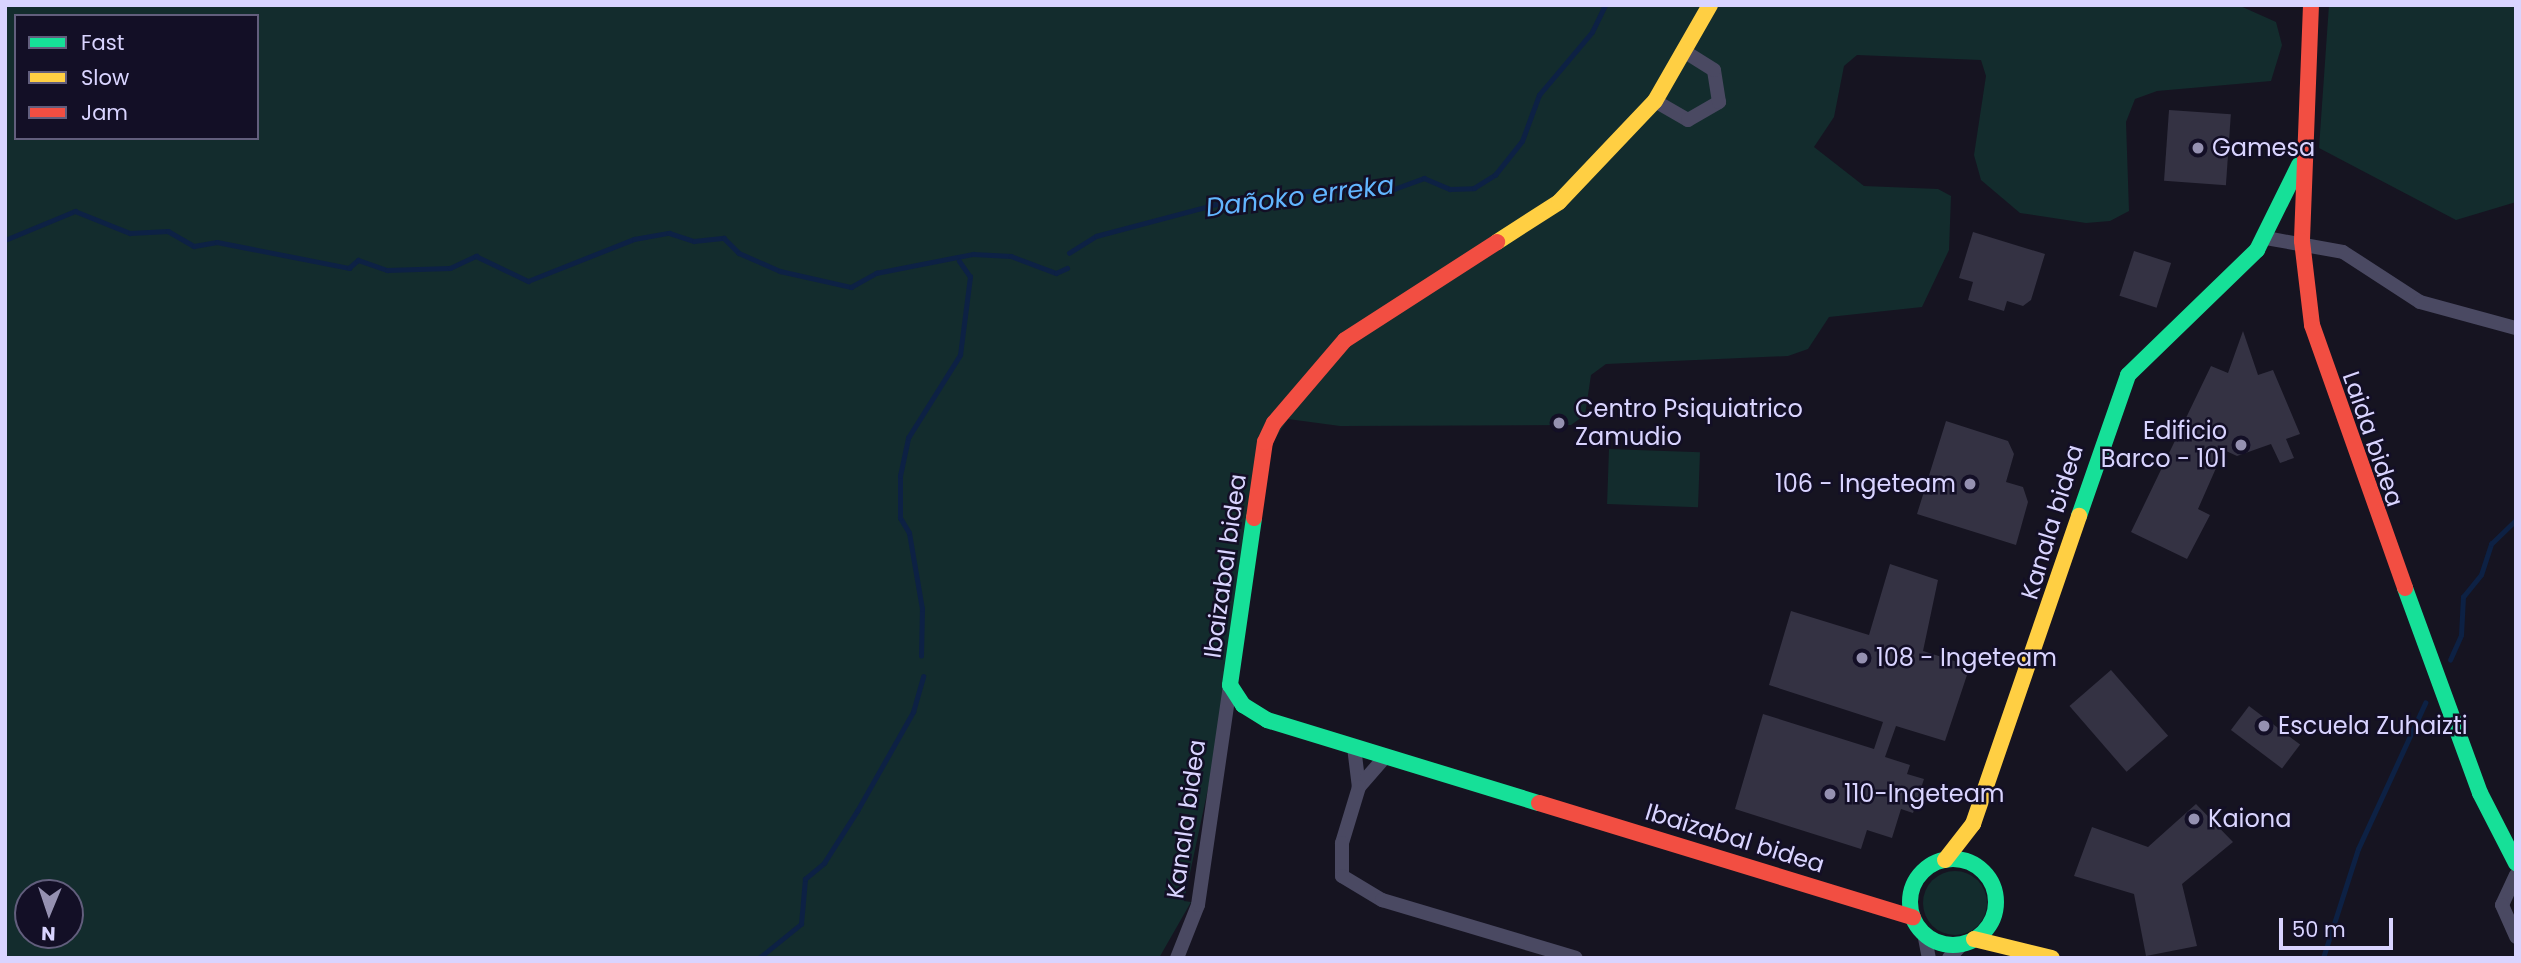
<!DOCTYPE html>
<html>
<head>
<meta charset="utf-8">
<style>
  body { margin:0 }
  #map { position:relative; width:2521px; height:963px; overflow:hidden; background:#161421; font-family:Poppins,sans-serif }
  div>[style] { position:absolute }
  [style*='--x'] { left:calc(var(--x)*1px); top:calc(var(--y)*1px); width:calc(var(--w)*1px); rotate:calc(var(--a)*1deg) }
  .green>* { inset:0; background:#132c2d; transform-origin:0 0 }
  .round { border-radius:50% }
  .stream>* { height:4.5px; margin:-2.25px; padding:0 2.25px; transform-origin:2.25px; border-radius:2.25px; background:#0d2144 }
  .building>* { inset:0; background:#343243; transform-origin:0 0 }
  .street>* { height:14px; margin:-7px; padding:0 7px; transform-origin:7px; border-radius:7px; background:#4a4962 }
  .fast>* { height:16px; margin:-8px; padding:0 8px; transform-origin:8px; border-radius:8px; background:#16e098 }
  .fast>.ring { margin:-8px; padding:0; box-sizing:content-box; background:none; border:16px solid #16e098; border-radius:50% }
  .slow>* { height:16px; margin:-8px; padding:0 8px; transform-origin:8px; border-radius:8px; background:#ffcf43 }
  .jam>* { height:16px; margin:-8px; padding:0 8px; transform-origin:8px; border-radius:8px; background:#f24e42 }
  .dots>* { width:19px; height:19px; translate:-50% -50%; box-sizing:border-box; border:4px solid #130f26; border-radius:50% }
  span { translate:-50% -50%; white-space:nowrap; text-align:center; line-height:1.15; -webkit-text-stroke:5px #130f26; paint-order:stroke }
  .poi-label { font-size:24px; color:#d9d4ff }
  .left { translate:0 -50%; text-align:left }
  .right { translate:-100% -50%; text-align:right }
  .street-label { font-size:24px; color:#d9d4ff }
  .water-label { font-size:26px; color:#62b6ff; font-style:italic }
  .frame { position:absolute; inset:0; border:7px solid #d9d4ff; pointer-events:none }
  .legend { position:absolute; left:14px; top:14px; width:245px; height:126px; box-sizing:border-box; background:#130f26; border:2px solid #625e7d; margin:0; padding:9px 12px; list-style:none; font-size:21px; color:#d9d4ff }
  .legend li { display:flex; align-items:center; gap:14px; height:35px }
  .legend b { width:35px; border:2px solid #625e7d }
  .north { position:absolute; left:14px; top:879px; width:70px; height:70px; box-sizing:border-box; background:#130f26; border:2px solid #625e7d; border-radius:50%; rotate:182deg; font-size:19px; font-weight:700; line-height:28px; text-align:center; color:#d9d4ff }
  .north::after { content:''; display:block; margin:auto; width:24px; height:32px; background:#9591b1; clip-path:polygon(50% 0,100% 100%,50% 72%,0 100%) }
  .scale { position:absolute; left:2279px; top:918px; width:114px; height:32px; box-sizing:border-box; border:4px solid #d9d4ff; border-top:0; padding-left:9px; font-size:21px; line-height:24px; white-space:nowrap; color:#d9d4ff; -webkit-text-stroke:5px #130f26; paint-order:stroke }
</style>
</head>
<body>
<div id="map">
  <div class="green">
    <i style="clip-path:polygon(evenodd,5px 5px,2238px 5px,2276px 22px,2282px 45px,2271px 81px,2157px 91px,2135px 99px,2126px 122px,2129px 211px,2110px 221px,2086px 223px,2020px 213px,1981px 180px,1974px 155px,1986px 76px,1981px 60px,1857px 55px,1844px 66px,1834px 117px,1814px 147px,1864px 186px,1938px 189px,1951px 196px,1949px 250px,1922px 307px,1829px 317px,1808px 349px,1788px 356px,1606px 364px,1591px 375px,1585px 415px,1571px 425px,1340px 426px,1288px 419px,1258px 464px,1231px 681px,1184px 901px,1191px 902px,1159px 958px,5px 958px,5px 5px,16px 16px,257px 16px,257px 138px,16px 138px,16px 16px,5px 5px,28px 893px,70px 893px,70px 935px,28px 935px,28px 893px)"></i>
    <i style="clip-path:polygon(2329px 5px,2516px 5px,2516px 202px,2456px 220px,2319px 148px)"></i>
    <i style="left:1609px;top:449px;width:91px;height:55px;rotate:2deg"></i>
    <i class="round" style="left:1923px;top:871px;width:64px;height:64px"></i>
  </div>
  <div class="stream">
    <i style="--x:5;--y:240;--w:76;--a:-22.5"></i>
    <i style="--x:75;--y:211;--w:59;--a:21.8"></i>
    <i style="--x:130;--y:233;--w:38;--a:-3"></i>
    <i style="--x:168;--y:231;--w:30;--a:30"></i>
    <i style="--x:194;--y:246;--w:23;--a:-10"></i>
    <i style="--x:217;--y:242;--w:135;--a:11.1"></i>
    <i style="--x:349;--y:268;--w:12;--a:-42"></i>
    <i style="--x:358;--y:260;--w:31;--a:19"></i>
    <i style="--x:387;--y:270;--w:63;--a:-1.8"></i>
    <i style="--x:450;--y:268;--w:29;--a:-25"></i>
    <i style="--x:476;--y:256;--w:58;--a:25.7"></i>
    <i style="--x:528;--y:281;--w:114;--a:-21.6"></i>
    <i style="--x:634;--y:239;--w:36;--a:-10"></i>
    <i style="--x:669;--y:233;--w:26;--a:18"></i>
    <i style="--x:694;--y:241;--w:30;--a:-6"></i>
    <i style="--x:724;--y:238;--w:21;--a:45"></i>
    <i style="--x:739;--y:253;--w:45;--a:23.7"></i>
    <i style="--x:780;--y:271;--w:73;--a:12.7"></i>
    <i style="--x:851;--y:287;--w:29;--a:-29"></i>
    <i style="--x:876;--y:273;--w:99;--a:-11.1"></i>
    <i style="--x:973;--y:254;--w:38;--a:3"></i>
    <i style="--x:1011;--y:256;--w:48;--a:20.7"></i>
    <i style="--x:1056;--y:273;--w:12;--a:-24"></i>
    <i style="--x:1069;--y:253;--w:32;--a:-32"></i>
    <i style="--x:1096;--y:236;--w:125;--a:-14.8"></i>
    <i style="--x:1217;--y:204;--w:90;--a:-8.3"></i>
    <i style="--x:1306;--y:191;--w:88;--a:-1.3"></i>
    <i style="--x:1394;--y:189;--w:32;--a:-20"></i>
    <i style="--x:1424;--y:178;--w:28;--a:23"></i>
    <i style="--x:1450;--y:189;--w:24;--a:-2"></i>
    <i style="--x:1474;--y:188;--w:25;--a:-32"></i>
    <i style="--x:1495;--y:175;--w:43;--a:-51.5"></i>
    <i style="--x:1522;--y:141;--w:49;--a:-69.7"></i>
    <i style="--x:1539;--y:95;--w:82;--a:-49.9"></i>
    <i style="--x:1592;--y:32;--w:30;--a:-64"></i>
    <i style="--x:921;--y:656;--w:47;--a:-88.8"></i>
    <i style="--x:922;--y:609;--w:77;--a:-99.7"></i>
    <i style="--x:909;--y:533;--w:17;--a:-121"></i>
    <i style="--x:900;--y:518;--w:42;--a:-90"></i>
    <i style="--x:900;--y:476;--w:39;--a:-78"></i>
    <i style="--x:908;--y:438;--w:98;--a:-57.9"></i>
    <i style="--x:960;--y:355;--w:79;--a:-82.7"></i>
    <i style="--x:970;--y:277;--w:19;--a:-125"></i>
    <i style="--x:2450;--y:660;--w:27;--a:-66"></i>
    <i style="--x:2461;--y:635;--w:38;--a:-87"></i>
    <i style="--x:2463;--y:597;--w:28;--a:-51"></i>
    <i style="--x:2481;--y:575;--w:33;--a:-72"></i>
    <i style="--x:2491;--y:544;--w:35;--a:-44"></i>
    <i style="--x:759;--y:958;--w:54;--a:-39"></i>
    <i style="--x:801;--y:924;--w:45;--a:-84.9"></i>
    <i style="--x:805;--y:879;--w:25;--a:-40"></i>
    <i style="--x:824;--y:863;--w:62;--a:-57.6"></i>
    <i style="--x:857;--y:811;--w:114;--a:-60.5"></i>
    <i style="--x:913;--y:712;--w:37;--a:-74"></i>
    <i style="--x:2323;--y:958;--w:114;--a:-72.2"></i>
    <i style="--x:2358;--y:849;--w:161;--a:-65.3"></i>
  </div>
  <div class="building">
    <i style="left:2169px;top:110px;width:62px;height:71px;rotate:4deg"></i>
    <i style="clip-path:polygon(1973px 232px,2045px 254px,2031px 300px,2023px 306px,2007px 301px,2004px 311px,1968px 300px,1973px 282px,1959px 278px)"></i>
    <i style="left:2134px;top:251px;width:39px;height:47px;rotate:18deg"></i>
    <i style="clip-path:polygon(2243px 331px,2258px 375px,2273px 370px,2300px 434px,2286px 439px,2294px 458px,2280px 463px,2271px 444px,2237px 456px,2224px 450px,2198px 509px,2210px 515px,2187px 559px,2131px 532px,2211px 366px,2228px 373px)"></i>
    <i style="clip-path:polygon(1946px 421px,2008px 441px,2014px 454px,2006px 482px,2023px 487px,2028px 502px,2016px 545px,1917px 514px)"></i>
    <i style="clip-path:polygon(1890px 564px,1938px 580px,1923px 651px,1970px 666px,1945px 741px,1896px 726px,1885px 757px,1910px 765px,1907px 774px,1924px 779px,1913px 813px,1901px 809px,1892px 838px,1867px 830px,1861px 849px,1735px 809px,1763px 714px,1874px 749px,1883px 722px,1769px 685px,1791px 611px,1869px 635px)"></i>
    <i style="left:2111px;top:670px;width:87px;height:55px;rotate:49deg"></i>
    <i style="left:2249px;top:706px;width:64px;height:30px;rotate:37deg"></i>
    <i style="clip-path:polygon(2196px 804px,2233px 842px,2182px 884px,2197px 946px,2146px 956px,2134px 894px,2074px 876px,2092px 827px,2148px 847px)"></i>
  </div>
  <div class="street">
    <i style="--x:1655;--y:101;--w:38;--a:30"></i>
    <i style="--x:1688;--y:120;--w:36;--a:-30"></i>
    <i style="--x:1719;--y:102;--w:32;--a:-99"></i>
    <i style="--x:1714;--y:70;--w:32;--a:-148"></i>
    <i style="--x:2266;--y:238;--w:78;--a:10.3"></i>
    <i style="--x:2343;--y:252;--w:92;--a:33"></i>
    <i style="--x:2420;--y:302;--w:99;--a:15.2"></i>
    <i style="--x:1354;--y:747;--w:39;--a:83"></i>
    <i style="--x:1385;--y:757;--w:40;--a:131"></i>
    <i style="--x:1359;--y:787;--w:59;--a:106.9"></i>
    <i style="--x:1342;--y:843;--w:33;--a:90"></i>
    <i style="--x:1342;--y:876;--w:47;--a:31"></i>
    <i style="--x:1382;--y:900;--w:202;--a:16.6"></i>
    <i style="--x:2516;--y:875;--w:33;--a:115"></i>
    <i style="--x:2502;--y:905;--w:35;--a:66"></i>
    <i style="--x:1924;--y:933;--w:25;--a:79"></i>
    <i style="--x:1177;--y:958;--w:57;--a:-68.4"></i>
    <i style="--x:1198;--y:905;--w:222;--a:-81.7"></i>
    <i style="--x:1949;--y:958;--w:19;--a:-47"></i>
  </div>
  <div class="fast">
    <i style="--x:2079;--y:516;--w:149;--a:-70.8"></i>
    <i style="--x:2128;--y:375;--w:180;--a:-44.1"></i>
    <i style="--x:2257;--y:250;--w:95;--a:-63.7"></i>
    <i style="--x:1254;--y:518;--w:169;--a:98.2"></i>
    <i style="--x:1230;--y:685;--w:24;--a:57"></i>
    <i style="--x:1243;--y:705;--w:28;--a:32"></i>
    <i style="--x:1267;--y:720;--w:284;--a:17"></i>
    <i style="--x:2405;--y:588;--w:218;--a:69.9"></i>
    <i style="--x:2480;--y:793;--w:79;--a:62.8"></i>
    <i class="ring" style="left:1910px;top:859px;width:70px;height:70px"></i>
  </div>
  <div class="slow">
    <i style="--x:1497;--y:242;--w:74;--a:-32.8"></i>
    <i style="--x:1559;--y:202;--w:139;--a:-46.5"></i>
    <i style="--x:1655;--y:101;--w:111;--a:-60.2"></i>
    <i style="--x:1945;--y:860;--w:46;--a:-52.1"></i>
    <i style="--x:1973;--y:824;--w:326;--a:-71"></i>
    <i style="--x:1974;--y:939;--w:80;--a:13.7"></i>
  </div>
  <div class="jam">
    <i style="--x:2311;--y:5;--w:236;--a:92.2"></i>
    <i style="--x:2302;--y:241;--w:85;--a:83.2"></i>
    <i style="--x:2312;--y:325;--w:279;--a:70.5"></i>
    <i style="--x:1254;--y:518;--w:77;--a:-81.8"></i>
    <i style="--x:1265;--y:442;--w:21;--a:-65"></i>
    <i style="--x:1274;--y:423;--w:109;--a:-49.5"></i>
    <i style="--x:1345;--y:340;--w:181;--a:-32.8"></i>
    <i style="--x:1539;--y:803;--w:391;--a:17"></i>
  </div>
  <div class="dots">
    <i style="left:2198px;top:148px;background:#9591b1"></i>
    <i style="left:1559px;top:423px;background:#9591b1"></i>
    <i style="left:2241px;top:445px;background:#9591b1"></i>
    <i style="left:1970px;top:484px;background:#9591b1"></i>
    <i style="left:1862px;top:658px;background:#9591b1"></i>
    <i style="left:2264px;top:726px;background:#9591b1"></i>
    <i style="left:1830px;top:794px;background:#9591b1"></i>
    <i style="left:2194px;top:819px;background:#9591b1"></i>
  </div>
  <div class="poi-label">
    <span class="left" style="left:2212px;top:148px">Gamesa</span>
    <span class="left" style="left:1575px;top:423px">Centro Psiquiatrico<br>Zamudio</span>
    <span class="right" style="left:2227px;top:445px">Edificio<br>Barco - 101</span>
    <span class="right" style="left:1956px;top:484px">106 - Ingeteam</span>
    <span class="left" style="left:1876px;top:658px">108 - Ingeteam</span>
    <span class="left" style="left:2278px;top:726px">Escuela Zuhaizti</span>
    <span class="left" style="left:1844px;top:794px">110-Ingeteam</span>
    <span class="left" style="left:2208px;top:819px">Kaiona</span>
  </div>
  <div class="street-label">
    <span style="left:2373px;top:439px;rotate:71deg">Laida bidea</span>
    <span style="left:2052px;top:522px;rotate:-73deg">Kanala bidea</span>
    <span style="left:1225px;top:566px;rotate:-82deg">Ibaizabal bidea</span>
    <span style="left:1186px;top:819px;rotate:-82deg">Kanala bidea</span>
    <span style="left:1735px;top:838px;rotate:17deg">Ibaizabal bidea</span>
  </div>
  <div class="water-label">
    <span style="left:1300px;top:197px;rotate:-7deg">Dañoko erreka</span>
  </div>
  <div class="frame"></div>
  <ul class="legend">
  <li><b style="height:9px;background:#16e098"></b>Fast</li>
  <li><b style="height:9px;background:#ffcf43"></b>Slow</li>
  <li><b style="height:9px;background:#f24e42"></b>Jam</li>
  </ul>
  <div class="north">N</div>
  <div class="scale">50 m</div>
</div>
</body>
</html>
